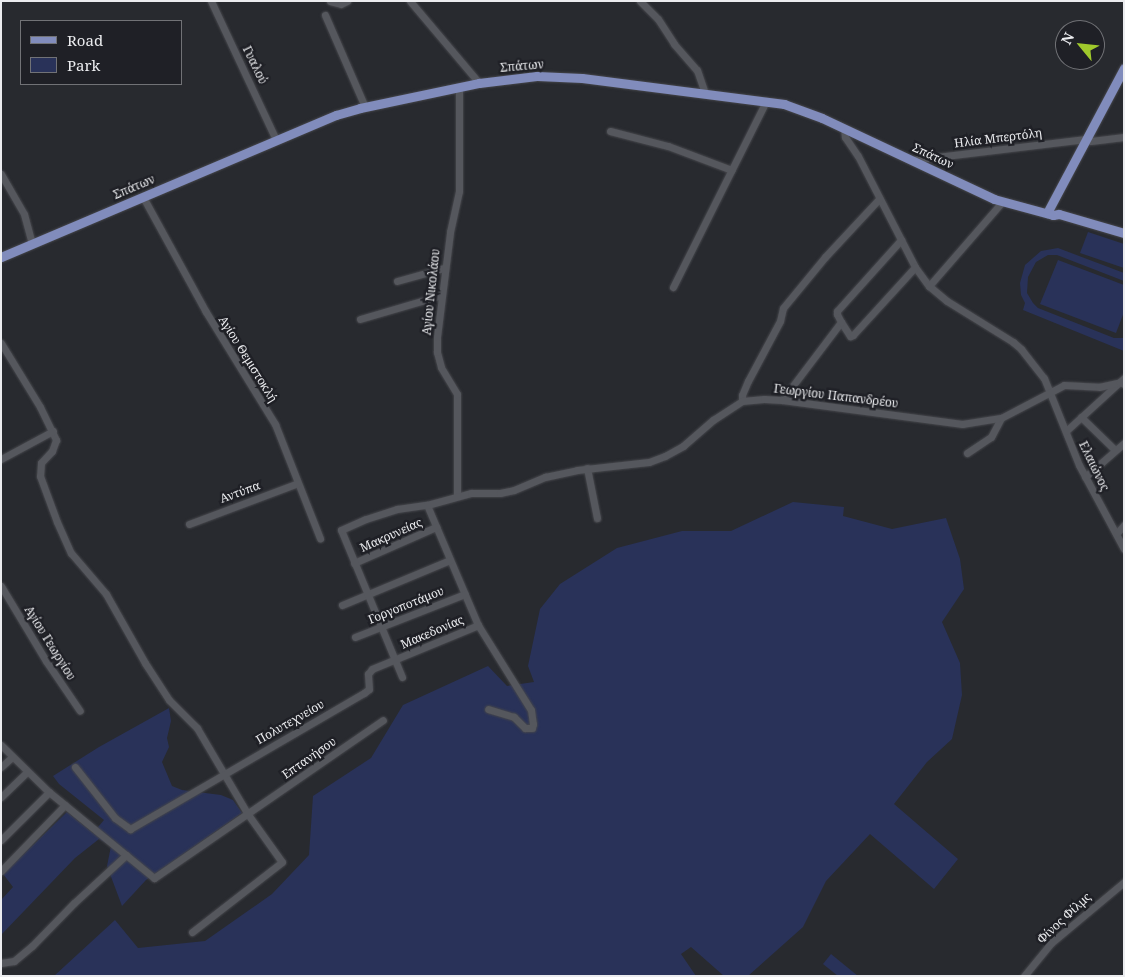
<!DOCTYPE html>
<html>
<head>
<meta charset="utf-8">
<style>
  body { margin:0 }
  #map { position:relative; width:1125px; height:977px; overflow:hidden; background:#282a2f; font-family:"Noto Serif",serif }
  div>[style] { position:absolute }
  [style*='--x'] { left:calc(var(--x)*1px); top:calc(var(--y)*1px); width:calc(var(--w)*1px); rotate:calc(var(--a)*1deg) }
  .green>* { inset:0; background:#293259 }
  .roads { filter:drop-shadow(0 0 1px #45464b) drop-shadow(0 0 1px #45464b) }
  .minor>* { height:7px; margin:-3.5px; padding:0 3.5px; transform-origin:3.5px; border-radius:3.5px; background:#55575d }
  .major>* { height:9px; margin:-4.5px; padding:0 4.5px; transform-origin:4.5px; border-radius:4.5px; background:#818cbc }
  span { translate:-50% -50%; white-space:nowrap; text-align:center; line-height:1.15; -webkit-text-stroke:5px #1f2026; paint-order:stroke }
  .street-label { font-size:12px; color:#ebecef }
  .frame { position:absolute; inset:0; border:2px solid #ebecef; pointer-events:none }
  .legend { position:absolute; left:20px; top:20px; width:162px; height:65px; box-sizing:border-box; background:#1f2026; border:1px solid #717276; margin:0; padding:6px 9px; list-style:none; font-size:15px; color:#ebecef }
  .legend li { display:flex; align-items:center; gap:10px; height:25px }
  .legend b { width:25px; border:1px solid #717276 }
  .north { position:absolute; left:1055px; top:20px; width:50px; height:50px; box-sizing:border-box; background:#1f2026; border:1px solid #717276; border-radius:50%; rotate:298deg; font-size:14px; font-weight:700; line-height:20px; text-align:center; color:#ebecef }
  .north::after { content:''; display:block; margin:auto; width:18px; height:22px; background:#a0c92c; clip-path:polygon(50% 0,100% 100%,50% 72%,0 100%) }
</style>
</head>
<body>
<div id="map">
  <div class="green">
    <i style="clip-path:polygon(1088px 232px,1124px 244px,1124px 268px,1080px 253px)"></i>
    <i style="clip-path:polygon(1058px 248px,1124px 273px,1124px 281px,1057px 255px,1048px 255px,1036px 262px,1028px 277px,1027px 293px,1033px 303px,1038px 308px,1114px 338px,1124px 338px,1124px 351px,1023px 310px,1025px 303px,1021px 295px,1020px 283px,1025px 265px,1041px 251px)"></i>
    <i style="clip-path:polygon(1058px 260px,1124px 285px,1124px 312px,1116px 333px,1040px 304px)"></i>
    <i style="clip-path:polygon(793px 502px,844px 507px,843px 516px,892px 529px,946px 518px,960px 559px,964px 589px,942px 622px,960px 663px,962px 695px,952px 739px,927px 762px,894px 804px,958px 859px,934px 889px,870px 834px,826px 881px,803px 927px,748px 976px,724px 976px,691px 947px,681px 954px,696px 976px,54px 976px,115px 920px,138px 948px,205px 941px,272px 894px,309px 855px,313px 796px,371px 758px,403px 705px,488px 666px,507px 686px,534px 682px,528px 666px,540px 609px,560px 584px,617px 548px,682px 531px,731px 531px)"></i>
    <i style="clip-path:polygon(169px 708px,171px 721px,167px 738px,169px 747px,162px 762px,172px 786px,182px 790px,221px 795px,233px 800px,242px 813px,146px 880px,122px 906px,107px 866px,111px 846px,99px 839px,75px 858px,1px 935px,1px 900px,13px 887px,3px 874px,67px 812px,93px 833px,104px 820px,59px 784px,53px 776px,99px 747px)"></i>
    <i style="clip-path:polygon(831px 954px,858px 976px,838px 976px,823px 964px)"></i>
  </div>
  <div class="roads">
    <div class="minor">
      <i style="--x:211;--y:1;--w:153;--a:64.9"></i>
      <i style="--x:330;--y:1;--w:11;--a:15"></i>
      <i style="--x:341;--y:4;--w:7;--a:-27"></i>
      <i style="--x:410;--y:1;--w:107;--a:49.9"></i>
      <i style="--x:640;--y:1;--w:25;--a:45"></i>
      <i style="--x:658;--y:19;--w:30;--a:57"></i>
      <i style="--x:674;--y:44;--w:35;--a:49"></i>
      <i style="--x:697;--y:70;--w:24;--a:71"></i>
      <i style="--x:325;--y:15;--w:100;--a:66.5"></i>
      <i style="--x:844;--y:128;--w:9;--a:84"></i>
      <i style="--x:845;--y:137;--w:23;--a:56"></i>
      <i style="--x:858;--y:156;--w:125;--a:62.8"></i>
      <i style="--x:915;--y:267;--w:24;--a:54"></i>
      <i style="--x:929;--y:286;--w:23;--a:40"></i>
      <i style="--x:947;--y:301;--w:78;--a:31.8"></i>
      <i style="--x:1013;--y:342;--w:11;--a:41"></i>
      <i style="--x:1021;--y:349;--w:37;--a:52"></i>
      <i style="--x:1044;--y:378;--w:94;--a:68.1"></i>
      <i style="--x:1079;--y:465;--w:95;--a:61.8"></i>
      <i style="--x:610;--y:131;--w:60;--a:14.5"></i>
      <i style="--x:668;--y:146;--w:68;--a:20.6"></i>
      <i style="--x:1091;--y:141;--w:33;--a:-7"></i>
      <i style="--x:912;--y:160;--w:175;--a:-6.9"></i>
      <i style="--x:1;--y:174;--w:46;--a:60.1"></i>
      <i style="--x:24;--y:214;--w:31;--a:75"></i>
      <i style="--x:143;--y:197;--w:131;--a:61.3"></i>
      <i style="--x:206;--y:312;--w:132;--a:58.4"></i>
      <i style="--x:275;--y:424;--w:123;--a:68.5"></i>
      <i style="--x:397;--y:281;--w:49;--a:-15.5"></i>
      <i style="--x:929;--y:286;--w:111;--a:-49"></i>
      <i style="--x:673;--y:287;--w:208;--a:-63.4"></i>
      <i style="--x:360;--y:319;--w:85;--a:-16.3"></i>
      <i style="--x:841;--y:322;--w:17;--a:57"></i>
      <i style="--x:850;--y:336;--w:3;--a:-18"></i>
      <i style="--x:853;--y:335;--w:92;--a:-47.6"></i>
      <i style="--x:1;--y:343;--w:75;--a:58.6"></i>
      <i style="--x:40;--y:407;--w:37;--a:64"></i>
      <i style="--x:56;--y:440;--w:12;--a:110"></i>
      <i style="--x:52;--y:451;--w:16;--a:133"></i>
      <i style="--x:41;--y:463;--w:13;--a:94"></i>
      <i style="--x:40;--y:476;--w:49;--a:69.7"></i>
      <i style="--x:57;--y:522;--w:34;--a:66"></i>
      <i style="--x:71;--y:553;--w:54;--a:49.5"></i>
      <i style="--x:106;--y:594;--w:79;--a:60.5"></i>
      <i style="--x:145;--y:663;--w:44;--a:57"></i>
      <i style="--x:169;--y:700;--w:40;--a:45"></i>
      <i style="--x:197;--y:728;--w:99;--a:59.5"></i>
      <i style="--x:247;--y:813;--w:60;--a:54.5"></i>
      <i style="--x:282;--y:862;--w:114;--a:142.1"></i>
      <i style="--x:782;--y:400;--w:98;--a:-52.9"></i>
      <i style="--x:841;--y:322;--w:9;--a:-117"></i>
      <i style="--x:837;--y:314;--w:3;--a:-90"></i>
      <i style="--x:837;--y:311;--w:96;--a:-48"></i>
      <i style="--x:742;--y:401;--w:6;--a:-90"></i>
      <i style="--x:742;--y:395;--w:15;--a:-67"></i>
      <i style="--x:748;--y:381;--w:68;--a:-61.9"></i>
      <i style="--x:780;--y:321;--w:13;--a:-77"></i>
      <i style="--x:783;--y:308;--w:66;--a:-50.5"></i>
      <i style="--x:825;--y:257;--w:79;--a:-47"></i>
      <i style="--x:1081;--y:417;--w:47;--a:44.1"></i>
      <i style="--x:1066;--y:431;--w:79;--a:-42.4"></i>
      <i style="--x:967;--y:453;--w:29;--a:-34"></i>
      <i style="--x:991;--y:437;--w:21;--a:-62"></i>
      <i style="--x:1;--y:459;--w:59;--a:-28.3"></i>
      <i style="--x:587;--y:468;--w:51;--a:78.7"></i>
      <i style="--x:1085;--y:477;--w:52;--a:-41.1"></i>
      <i style="--x:457;--y:496;--w:102;--a:-90"></i>
      <i style="--x:457;--y:394;--w:31;--a:-121"></i>
      <i style="--x:441;--y:367;--w:16;--a:-105"></i>
      <i style="--x:437;--y:352;--w:15;--a:-90"></i>
      <i style="--x:437;--y:337;--w:106;--a:-82.9"></i>
      <i style="--x:450;--y:232;--w:42;--a:-77.6"></i>
      <i style="--x:459;--y:191;--w:104;--a:-90"></i>
      <i style="--x:427;--y:505;--w:130;--a:67"></i>
      <i style="--x:478;--y:625;--w:100;--a:58.1"></i>
      <i style="--x:531;--y:710;--w:14;--a:82"></i>
      <i style="--x:533;--y:724;--w:4;--a:104"></i>
      <i style="--x:532;--y:728;--w:7;--a:180"></i>
      <i style="--x:525;--y:728;--w:16;--a:-135"></i>
      <i style="--x:514;--y:717;--w:27;--a:-163"></i>
      <i style="--x:189;--y:524;--w:116;--a:-20.6"></i>
      <i style="--x:1117;--y:533;--w:11;--a:-49"></i>
      <i style="--x:354;--y:563;--w:90;--a:-23.7"></i>
      <i style="--x:1;--y:586;--w:87;--a:59"></i>
      <i style="--x:46;--y:661;--w:60;--a:55.8"></i>
      <i style="--x:342;--y:605;--w:117;--a:-22.6"></i>
      <i style="--x:355;--y:637;--w:118;--a:-21.4"></i>
      <i style="--x:402;--y:677;--w:159;--a:-112.5"></i>
      <i style="--x:341;--y:530;--w:27;--a:-24"></i>
      <i style="--x:366;--y:519;--w:33;--a:-18"></i>
      <i style="--x:397;--y:509;--w:30;--a:-8"></i>
      <i style="--x:427;--y:505;--w:46;--a:-15.3"></i>
      <i style="--x:471;--y:493;--w:29;--a:0"></i>
      <i style="--x:500;--y:493;--w:14;--a:-12"></i>
      <i style="--x:514;--y:490;--w:34;--a:-23"></i>
      <i style="--x:545;--y:477;--w:33;--a:-12"></i>
      <i style="--x:577;--y:470;--w:72;--a:-6.3"></i>
      <i style="--x:649;--y:462;--w:17;--a:-21"></i>
      <i style="--x:665;--y:456;--w:21;--a:-29"></i>
      <i style="--x:683;--y:446;--w:40;--a:-41"></i>
      <i style="--x:713;--y:420;--w:35;--a:-33"></i>
      <i style="--x:742;--y:401;--w:22;--a:-5"></i>
      <i style="--x:764;--y:399;--w:18;--a:3"></i>
      <i style="--x:782;--y:400;--w:182;--a:7.6"></i>
      <i style="--x:962;--y:424;--w:39;--a:-9"></i>
      <i style="--x:1001;--y:418;--w:71;--a:-27.6"></i>
      <i style="--x:1064;--y:385;--w:35;--a:3"></i>
      <i style="--x:1099;--y:387;--w:22;--a:-13"></i>
      <i style="--x:1120;--y:382;--w:4;--a:27"></i>
      <i style="--x:1;--y:745;--w:67;--a:44.4"></i>
      <i style="--x:49;--y:792;--w:136;--a:39.3"></i>
      <i style="--x:154;--y:878;--w:278;--a:-34.6"></i>
      <i style="--x:1;--y:767;--w:15;--a:-42"></i>
      <i style="--x:75;--y:767;--w:65;--a:51.9"></i>
      <i style="--x:115;--y:818;--w:19;--a:36"></i>
      <i style="--x:130;--y:829;--w:271;--a:-30.2"></i>
      <i style="--x:364;--y:693;--w:6;--a:-39"></i>
      <i style="--x:369;--y:689;--w:15;--a:-94"></i>
      <i style="--x:368;--y:674;--w:6;--a:-51"></i>
      <i style="--x:372;--y:669;--w:115;--a:-22.5"></i>
      <i style="--x:1;--y:797;--w:36;--a:-44"></i>
      <i style="--x:1;--y:840;--w:68;--a:-45"></i>
      <i style="--x:1;--y:871;--w:92;--a:-45.9"></i>
      <i style="--x:1;--y:963;--w:13;--a:-9"></i>
      <i style="--x:14;--y:961;--w:23;--a:-40"></i>
      <i style="--x:32;--y:946;--w:60;--a:-45.7"></i>
      <i style="--x:74;--y:903;--w:71;--a:-42.7"></i>
      <i style="--x:1024;--y:976;--w:43;--a:-50.7"></i>
      <i style="--x:1051;--y:943;--w:95;--a:-39.9"></i>
    </div>
    <div class="major">
      <i style="--x:1047;--y:213;--w:164;--a:-62"></i>
      <i style="--x:1;--y:257;--w:364;--a:-23"></i>
      <i style="--x:336;--y:115;--w:25;--a:-16"></i>
      <i style="--x:360;--y:108;--w:122;--a:-11.9"></i>
      <i style="--x:479;--y:83;--w:58;--a:-6.9"></i>
      <i style="--x:537;--y:76;--w:45;--a:2.5"></i>
      <i style="--x:582;--y:78;--w:204;--a:7.3"></i>
      <i style="--x:784;--y:104;--w:40;--a:20.2"></i>
      <i style="--x:822;--y:118;--w:190;--a:25.2"></i>
      <i style="--x:994;--y:199;--w:61;--a:15.2"></i>
      <i style="--x:1053;--y:215;--w:6;--a:-9"></i>
      <i style="--x:1059;--y:214;--w:68;--a:16.3"></i>
    </div>
  </div>
  <div class="street-label">
    <span style="left:255px;top:65px;rotate:64deg">Γυαλού</span>
    <span style="left:522px;top:66px;rotate:-5deg">Σπάτων</span>
    <span style="left:998px;top:138px;rotate:-7deg">Ηλία Μπερτόλη</span>
    <span style="left:933px;top:156px;rotate:25deg">Σπάτων</span>
    <span style="left:134px;top:187px;rotate:-23deg">Σπάτων</span>
    <span style="left:431px;top:292px;rotate:-84deg">Αγίου Νικολάου</span>
    <span style="left:248px;top:359px;rotate:58deg">Αγίου Θεμιστοκλή</span>
    <span style="left:836px;top:396px;rotate:7deg">Γεωργίου Παπανδρέου</span>
    <span style="left:1094px;top:466px;rotate:64deg">Ελαιώνος</span>
    <span style="left:240px;top:492px;rotate:-20deg">Αντύπα</span>
    <span style="left:391px;top:535px;rotate:-24deg">Μακρυνείας</span>
    <span style="left:406px;top:605px;rotate:-22deg">Γοργοποτάμου</span>
    <span style="left:432px;top:632px;rotate:-23deg">Μακεδονίας</span>
    <span style="left:50px;top:643px;rotate:58deg">Αγίου Γεωργίου</span>
    <span style="left:290px;top:722px;rotate:-30deg">Πολυτεχνείου</span>
    <span style="left:309px;top:758px;rotate:-35deg">Επτανήσου</span>
    <span style="left:1064px;top:918px;rotate:-43deg">Φίνος Φίλμς</span>
  </div>
  <div class="frame"></div>
  <ul class="legend">
  <li><b style="height:6px;background:#818cbc"></b>Road</li>
  <li><b style="height:14px;background:#293259"></b>Park</li>
  </ul>
  <div class="north">N</div>
</div>
</body>
</html>
